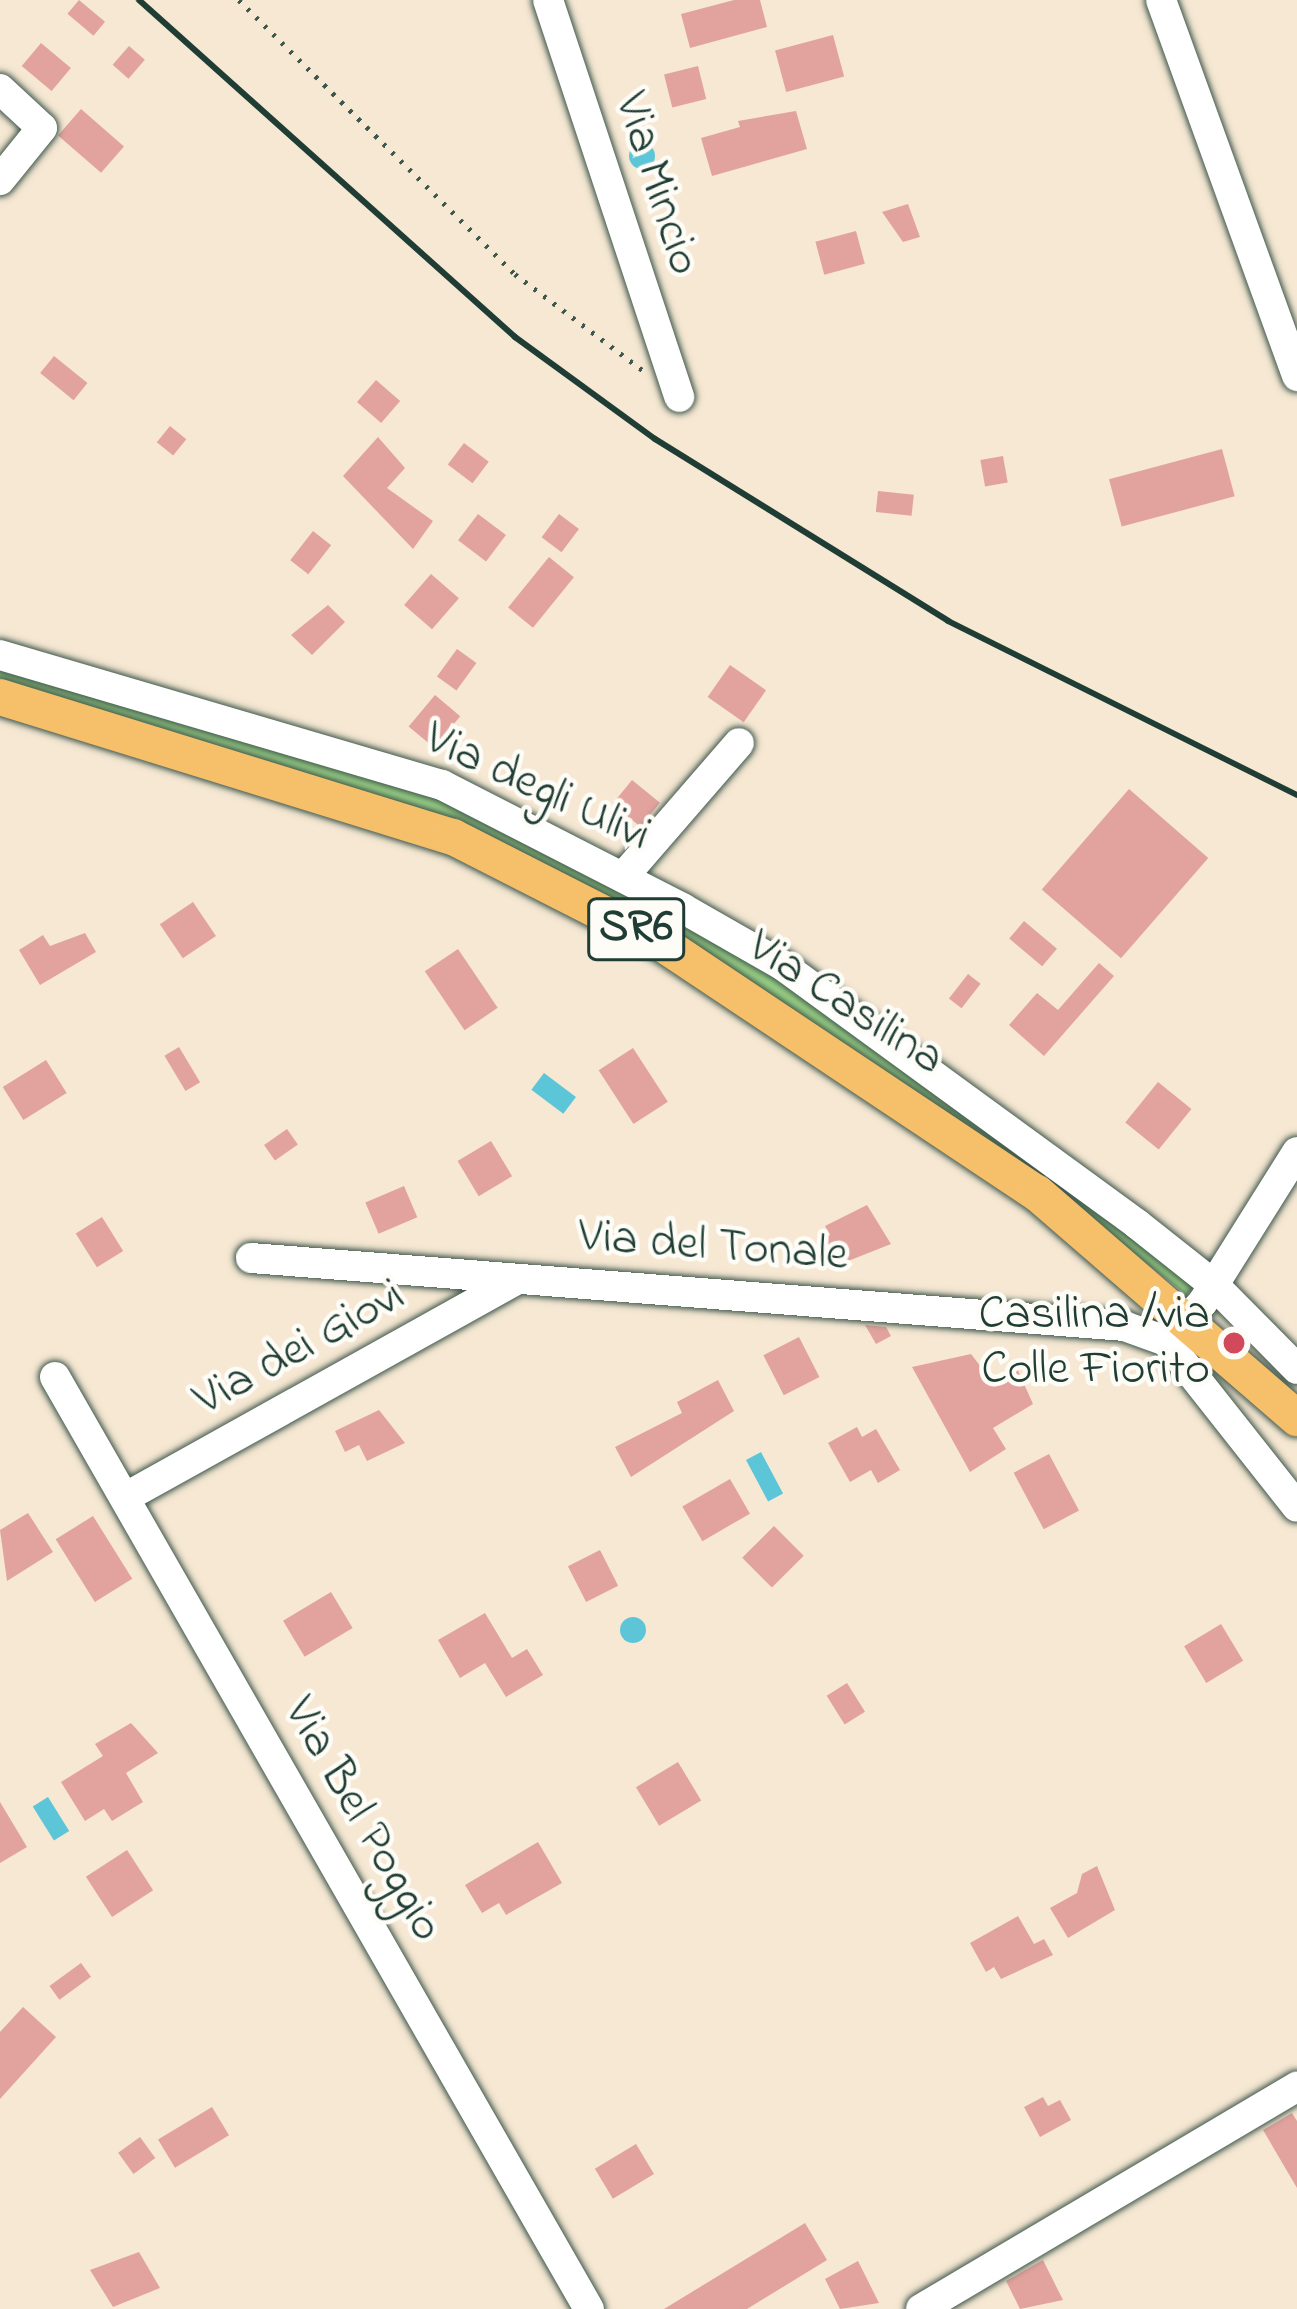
<!DOCTYPE html>
<html>
<head>
<meta charset="utf-8">
<style>
  body { margin:0 }
  #map { position:relative; width:1297px; height:2309px; overflow:hidden; background:#f6e8d3; font-family:"Indie Flower",sans-serif }
  div>[style] { position:absolute }
  [style*='--x'] { left:calc(var(--x)*1px); top:calc(var(--y)*1px); width:calc(var(--w)*1px); rotate:calc(var(--a)*1deg) }
  .green>* { inset:0; background:#9dd587 }
  .water>* { inset:0; background:#5cc6d8; transform-origin:0 0 }
  .round { border-radius:50% }
  .building>* { inset:0; background:#e2a39e; transform-origin:0 0 }
  .path>* { height:4.5px; margin-top:-2.25px; transform-origin:0; background:repeating-linear-gradient(90deg,#3f574c 0 3px,transparent 0 12px) }
  .roads { filter:drop-shadow(0 0 3px #3f574c) drop-shadow(0 0 3px #3f574c) }
  .minor>* { height:30px; margin:-15px; padding:0 15px; transform-origin:15px; border-radius:15px; background:#fff }
  .major>* { height:36px; margin:-18px; padding:0 18px; transform-origin:18px; border-radius:18px; background:#f6c06b }
  .rail>* { height:6px; margin:-3px; padding:0 3px; transform-origin:3px; border-radius:3px; background:#1f3d34 }
  .dots>* { width:33px; height:33px; translate:-50% -50%; box-sizing:border-box; border:6px solid #fdfcf7; border-radius:50% }
  span { translate:-50% -50%; white-space:nowrap; text-align:center; line-height:1.15; -webkit-text-stroke:9px #fdfcf7; paint-order:stroke }
  .shield-label span { padding:3px 9px; background:#fdfcf7; border:3px solid; border-radius:9px; -webkit-text-stroke-width:0 }
  .shield-label { font-size:45px; color:#1f3d34; font-weight:700 }
  .street-label { font-size:48px; color:#1f3d34 }
  .poi-label { font-size:48px; color:#1f3d34 }
  .right { translate:-100% -50%; text-align:right }
</style>
</head>
<body>
<div id="map">
  <div class="green">
    <i style="clip-path:polygon(0 662px,431px 788px,742px 948px,1197px 1281px,1187px 1295px,993px 1144px,670px 930px,446px 817px,0 679px)"></i>
  </div>
  <div class="water">
    <i class="round" style="left:629px;top:143px;width:26px;height:26px"></i>
    <i style="left:544px;top:1073px;width:40px;height:21px;rotate:37deg"></i>
    <i style="left:761px;top:1452px;width:47px;height:17px;rotate:62deg"></i>
    <i class="round" style="left:620px;top:1617px;width:26px;height:26px"></i>
    <i style="left:48px;top:1797px;width:40px;height:18px;rotate:58deg"></i>
  </div>
  <div class="building">
    <i style="left:79px;top:0;width:34px;height:18px;rotate:40deg"></i>
    <i style="clip-path:polygon(734px 0,760px 0,767px 27px,690px 48px,681px 14px)"></i>
    <i style="left:833px;top:35px;width:43px;height:60px;rotate:75deg"></i>
    <i style="left:41px;top:43px;width:39px;height:30px;rotate:40deg"></i>
    <i style="left:129px;top:46px;width:21px;height:25px;rotate:41deg"></i>
    <i style="left:698px;top:66px;width:34px;height:35px;rotate:76deg"></i>
    <i style="left:81px;top:109px;width:57px;height:35px;rotate:41deg"></i>
    <i style="clip-path:polygon(796px 111px,807px 149px,712px 176px,701px 138px,740px 127px,738px 121px)"></i>
    <i style="clip-path:polygon(908px 204px,920px 237px,903px 242px,882px 212px)"></i>
    <i style="left:856px;top:231px;width:34px;height:42px;rotate:75deg"></i>
    <i style="left:54px;top:356px;width:43px;height:22px;rotate:39deg"></i>
    <i style="left:376px;top:380px;width:32px;height:29px;rotate:41deg"></i>
    <i style="left:170px;top:426px;width:21px;height:21px;rotate:39deg"></i>
    <i style="clip-path:polygon(378px 437px,405px 468px,387px 488px,433px 521px,413px 549px,343px 476px)"></i>
    <i style="left:464px;top:443px;width:31px;height:27px;rotate:37deg"></i>
    <i style="left:1222px;top:449px;width:49px;height:117px;rotate:75deg"></i>
    <i style="left:1003px;top:456px;width:27px;height:23px;rotate:80deg"></i>
    <i style="left:878px;top:491px;width:36px;height:21px;rotate:6deg"></i>
    <i style="left:478px;top:514px;width:35px;height:33px;rotate:37deg"></i>
    <i style="left:559px;top:514px;width:25px;height:29px;rotate:37deg"></i>
    <i style="left:313px;top:531px;width:23px;height:37px;rotate:38deg"></i>
    <i style="left:549px;top:557px;width:32px;height:65px;rotate:39deg"></i>
    <i style="left:431px;top:574px;width:37px;height:41px;rotate:41deg"></i>
    <i style="clip-path:polygon(328px 605px,345px 622px,312px 655px,291px 635px)"></i>
    <i style="left:457px;top:649px;width:24px;height:34px;rotate:36deg"></i>
    <i style="left:730px;top:665px;width:44px;height:39px;rotate:35deg"></i>
    <i style="left:435px;top:695px;width:33px;height:41px;rotate:40deg"></i>
    <i style="left:632px;top:780px;width:36px;height:31px;rotate:39deg"></i>
    <i style="left:1129px;top:789px;width:105px;height:133px;rotate:41deg"></i>
    <i style="left:193px;top:902px;width:41px;height:40px;rotate:56deg"></i>
    <i style="left:1024px;top:921px;width:43px;height:23px;rotate:40deg"></i>
    <i style="clip-path:polygon(85px 933px,96px 952px,40px 985px,19px 950px,43px 935px,50px 946px)"></i>
    <i style="left:458px;top:949px;width:71px;height:40px;rotate:56deg"></i>
    <i style="clip-path:polygon(1099px 963px,1114px 976px,1044px 1056px,1009px 1025px,1037px 993px,1058px 1010px)"></i>
    <i style="left:968px;top:974px;width:16px;height:31px;rotate:38deg"></i>
    <i style="left:179px;top:1047px;width:41px;height:17px;rotate:59deg"></i>
    <i style="left:633px;top:1048px;width:64px;height:41px;rotate:57deg"></i>
    <i style="left:46px;top:1060px;width:39px;height:51px;rotate:58deg"></i>
    <i style="left:1158px;top:1082px;width:43px;height:52px;rotate:39deg"></i>
    <i style="left:287px;top:1129px;width:19px;height:28px;rotate:55deg"></i>
    <i style="left:491px;top:1141px;width:41px;height:39px;rotate:59deg"></i>
    <i style="left:404px;top:1186px;width:34px;height:42px;rotate:67deg"></i>
    <i style="clip-path:polygon(867px 1205px,891px 1244px,843px 1263px,837px 1250px,828px 1254px,820px 1239px,830px 1235px,825px 1226px)"></i>
    <i style="left:102px;top:1217px;width:40px;height:31px;rotate:58deg"></i>
    <i style="clip-path:polygon(865px 1325px,886px 1327px,891px 1336px,876px 1344px)"></i>
    <i style="left:799px;top:1337px;width:45px;height:40px;rotate:63deg"></i>
    <i style="clip-path:polygon(971px 1354px,991px 1380px,1016px 1366px,1033px 1404px,993px 1428px,1006px 1449px,970px 1472px,912px 1367px)"></i>
    <i style="clip-path:polygon(718px 1380px,734px 1411px,631px 1477px,615px 1447px,682px 1413px,677px 1402px)"></i>
    <i style="clip-path:polygon(379px 1410px,405px 1443px,367px 1461px,359px 1445px,345px 1452px,335px 1431px)"></i>
    <i style="clip-path:polygon(857px 1427px,862px 1437px,876px 1429px,900px 1470px,878px 1483px,871px 1470px,850px 1482px,828px 1443px)"></i>
    <i style="left:1049px;top:1454px;width:64px;height:40px;rotate:62deg"></i>
    <i style="left:730px;top:1479px;width:40px;height:55px;rotate:60deg"></i>
    <i style="clip-path:polygon(28px 1513px,53px 1552px,7px 1581px,0 1530px)"></i>
    <i style="left:93px;top:1516px;width:74px;height:44px;rotate:58deg"></i>
    <i style="left:774px;top:1526px;width:42px;height:45px;rotate:45deg"></i>
    <i style="left:600px;top:1550px;width:40px;height:36px;rotate:63deg"></i>
    <i style="left:331px;top:1592px;width:42px;height:56px;rotate:59deg"></i>
    <i style="clip-path:polygon(485px 1613px,512px 1658px,527px 1649px,543px 1675px,506px 1697px,485px 1663px,460px 1678px,438px 1640px)"></i>
    <i style="left:1221px;top:1624px;width:43px;height:43px;rotate:59deg"></i>
    <i style="left:847px;top:1683px;width:34px;height:24px;rotate:58deg"></i>
    <i style="clip-path:polygon(131px 1723px,158px 1753px,126px 1773px,143px 1802px,112px 1821px,104px 1809px,85px 1821px,61px 1782px,103px 1756px,95px 1744px)"></i>
    <i style="left:678px;top:1762px;width:45px;height:49px;rotate:59deg"></i>
    <i style="clip-path:polygon(0 1802px,27px 1847px,0 1863px)"></i>
    <i style="clip-path:polygon(538px 1842px,562px 1883px,506px 1915px,499px 1903px,482px 1913px,465px 1885px)"></i>
    <i style="left:127px;top:1850px;width:48px;height:49px;rotate:57deg"></i>
    <i style="clip-path:polygon(1097px 1866px,1115px 1910px,1068px 1938px,1050px 1908px,1077px 1893px,1082px 1874px)"></i>
    <i style="clip-path:polygon(1018px 1916px,1034px 1944px,1044px 1939px,1053px 1955px,1001px 1979px,994px 1967px,986px 1972px,970px 1943px)"></i>
    <i style="left:81px;top:1963px;width:17px;height:39px;rotate:54deg"></i>
    <i style="clip-path:polygon(23px 2007px,56px 2037px,0 2099px,0 2032px)"></i>
    <i style="clip-path:polygon(1043px 2097px,1048px 2106px,1060px 2100px,1071px 2120px,1040px 2137px,1024px 2107px)"></i>
    <i style="left:212px;top:2107px;width:33px;height:63px;rotate:59deg"></i>
    <i style="clip-path:polygon(1292px 2113px,1297px 2121px,1297px 2188px,1263px 2130px)"></i>
    <i style="left:140px;top:2137px;width:26px;height:27px;rotate:54deg"></i>
    <i style="left:636px;top:2144px;width:35px;height:48px;rotate:59deg"></i>
    <i style="clip-path:polygon(805px 2223px,827px 2260px,747px 2309px,664px 2309px)"></i>
    <i style="clip-path:polygon(139px 2252px,160px 2288px,113px 2307px,90px 2270px)"></i>
    <i style="clip-path:polygon(1043px 2260px,1063px 2300px,1020px 2309px,1006px 2281px)"></i>
    <i style="clip-path:polygon(858px 2261px,879px 2303px,840px 2309px,825px 2279px)"></i>
  </div>
  <div class="path">
    <i style="--x:239;--y:0;--w:389;--a:44.8"></i>
    <i style="--x:515;--y:274;--w:163;--a:37"></i>
  </div>
  <div class="roads">
    <div class="minor">
      <i style="--x:548;--y:0;--w:418;--a:71.7"></i>
      <i style="--x:1161;--y:0;--w:400;--a:70.1"></i>
      <i style="--x:0;--y:89;--w:57;--a:42.9"></i>
      <i style="--x:42;--y:128;--w:67;--a:128.9"></i>
      <i style="--x:0;--y:655;--w:461;--a:16.4"></i>
      <i style="--x:442;--y:785;--w:270;--a:27.1"></i>
      <i style="--x:682;--y:908;--w:115;--a:29.7"></i>
      <i style="--x:782;--y:965;--w:439;--a:36.1"></i>
      <i style="--x:1137;--y:1224;--w:98;--a:38.4"></i>
      <i style="--x:1214;--y:1285;--w:118;--a:45.3"></i>
      <i style="--x:623;--y:877;--w:177;--a:-49.1"></i>
      <i style="--x:251;--y:1258;--w:876;--a:4.45"></i>
      <i style="--x:1124;--y:1326;--w:45;--a:19.7"></i>
      <i style="--x:1166;--y:1341;--w:211;--a:51.7"></i>
      <i style="--x:1171;--y:1337;--w:47;--a:-47.6"></i>
      <i style="--x:1203;--y:1302;--w:177;--a:-57.9"></i>
      <i style="--x:55;--y:1377;--w:1074;--a:60.19"></i>
      <i style="--x:126;--y:1497;--w:448;--a:-29.1"></i>
      <i style="--x:921;--y:2309;--w:437;--a:-30.6"></i>
    </div>
    <div class="major">
      <i style="--x:0;--y:697;--w:474;--a:17.2"></i>
      <i style="--x:453;--y:837;--w:236;--a:27"></i>
      <i style="--x:663;--y:944;--w:449;--a:33.7"></i>
      <i style="--x:1037;--y:1193;--w:344;--a:40.9"></i>
    </div>
  </div>
  <div class="rail">
    <i style="--x:139;--y:0;--w:505;--a:41.87"></i>
    <i style="--x:515;--y:337;--w:173;--a:36.1"></i>
    <i style="--x:655;--y:439;--w:345;--a:31.8"></i>
    <i style="--x:948;--y:621;--w:390;--a:26.5"></i>
  </div>
  <div class="dots">
    <i style="left:1234px;top:1343px;background:#d1495b"></i>
  </div>
  <div class="shield-label">
    <span style="left:636px;top:929px">SR6</span>
  </div>
  <div class="street-label">
    <span style="left:656px;top:184px;rotate:72deg">Via Mincio</span>
    <span style="left:537px;top:788px;rotate:25deg">Via degli Ulivi</span>
    <span style="left:845px;top:1004px;rotate:33deg">Via Casilina</span>
    <span style="left:713px;top:1247px;rotate:4deg">Via del Tonale</span>
    <span style="left:300px;top:1349px;rotate:-29deg">Via dei Giovi</span>
    <span style="left:362px;top:1820px;rotate:60deg">Via Bel Poggio</span>
  </div>
  <div class="poi-label">
    <span class="right" style="left:1210px;top:1343px">Casilina /via<br>Colle Fiorito</span>
  </div>
</div>
</body>
</html>
